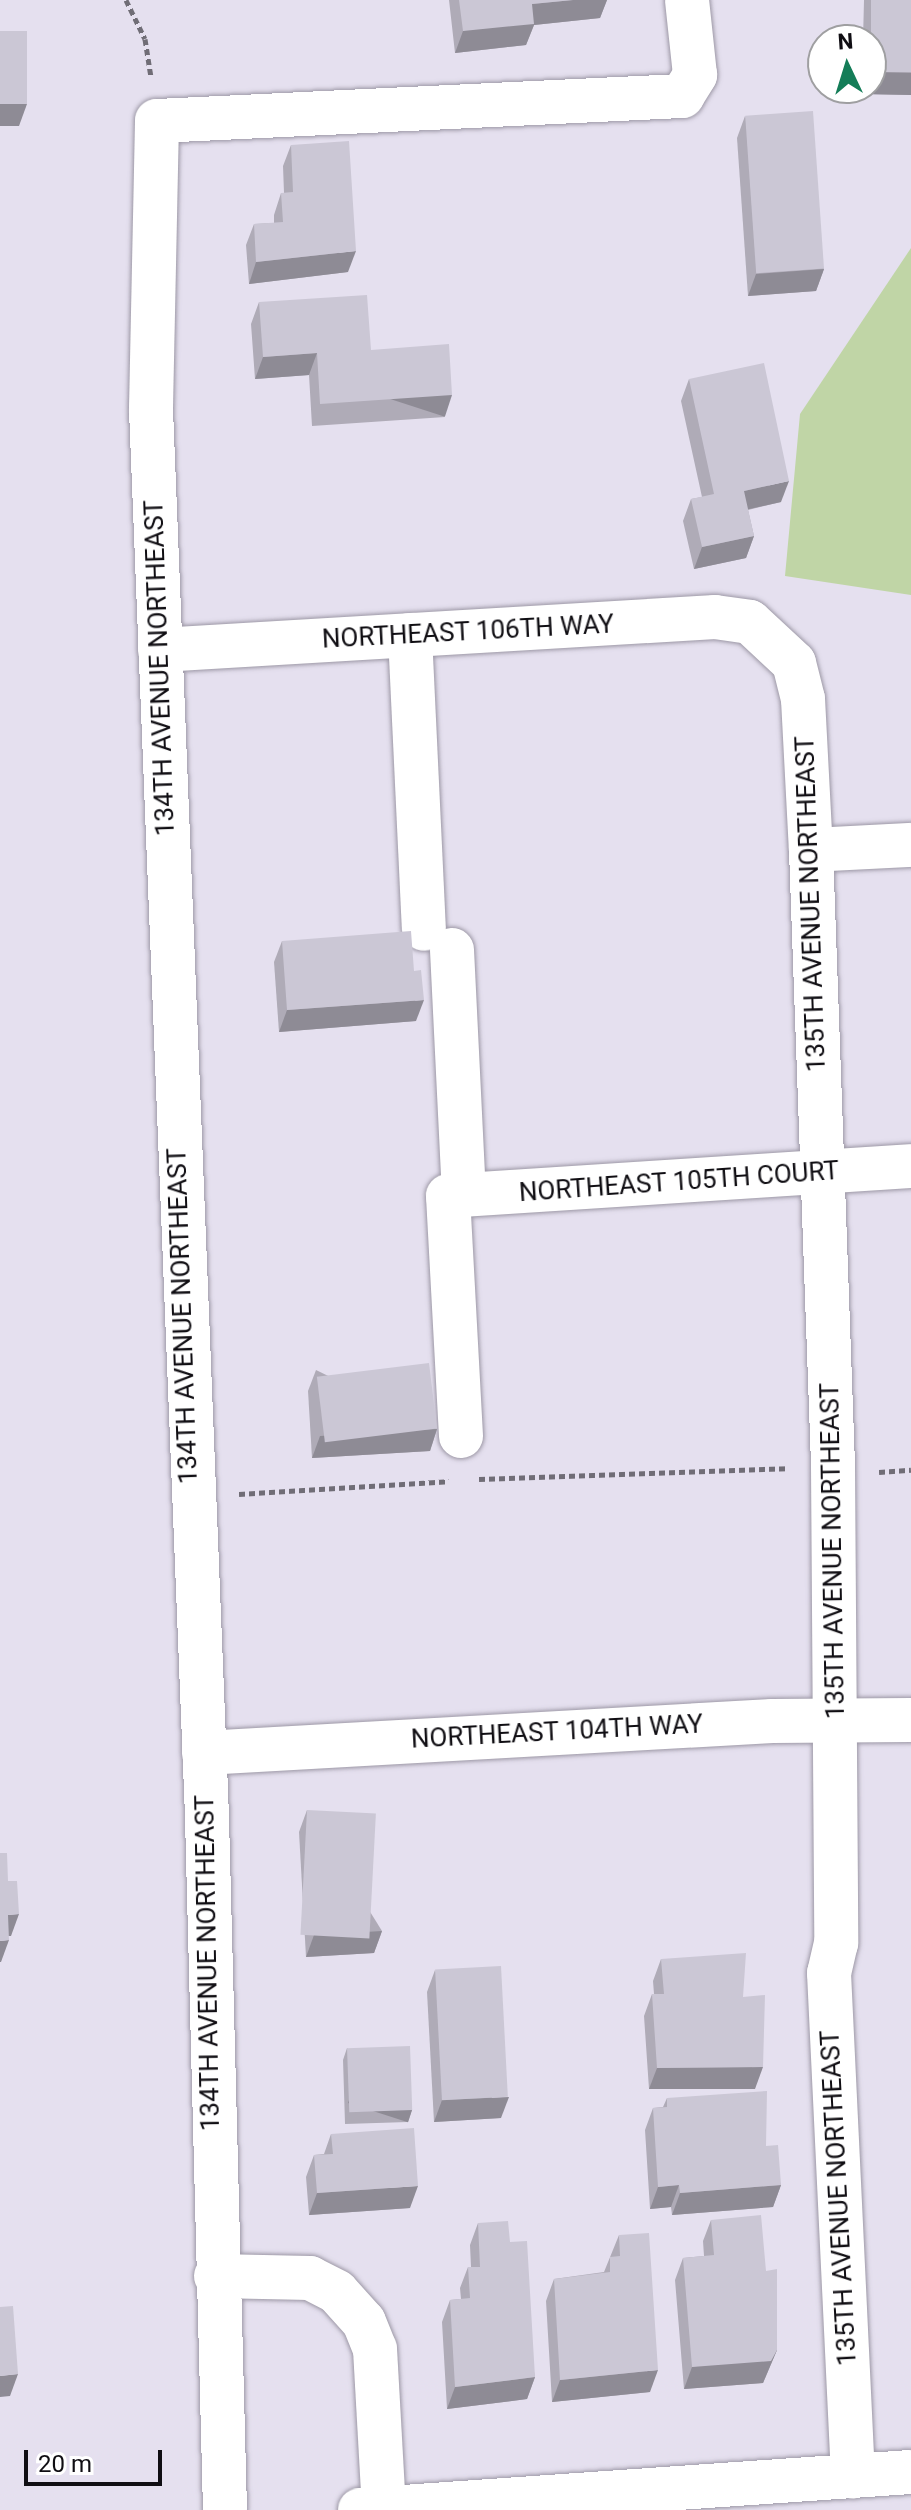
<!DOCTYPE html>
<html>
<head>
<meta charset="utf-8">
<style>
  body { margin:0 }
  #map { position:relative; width:911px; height:2510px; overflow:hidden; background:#e5e0ef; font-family:Roboto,sans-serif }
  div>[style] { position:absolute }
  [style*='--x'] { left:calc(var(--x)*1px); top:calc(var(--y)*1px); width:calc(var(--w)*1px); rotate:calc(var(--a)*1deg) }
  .green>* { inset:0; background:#c0d5a6 }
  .path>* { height:5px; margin-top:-2.5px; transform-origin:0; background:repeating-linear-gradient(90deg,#706d76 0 6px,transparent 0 10px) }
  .roads { filter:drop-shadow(0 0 2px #9d98a6) drop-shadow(0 0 2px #9d98a6) }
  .minor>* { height:44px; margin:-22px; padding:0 22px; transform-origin:22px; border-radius:22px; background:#fff }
  .wall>* { inset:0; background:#afabb7 }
  .shaded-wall>* { inset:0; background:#8e8b95; transform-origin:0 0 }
  .building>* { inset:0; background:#cbc7d5; transform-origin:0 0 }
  span { translate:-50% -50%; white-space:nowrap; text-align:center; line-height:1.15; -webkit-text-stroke:8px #fff; paint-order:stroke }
  .street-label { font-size:26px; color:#100e13 }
  .north { position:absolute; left:807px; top:24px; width:80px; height:80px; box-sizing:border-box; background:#fff; border:2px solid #9f9fa1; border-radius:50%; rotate:356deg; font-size:22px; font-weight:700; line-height:32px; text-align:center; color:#100e13 }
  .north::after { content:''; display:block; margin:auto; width:28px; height:36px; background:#147d58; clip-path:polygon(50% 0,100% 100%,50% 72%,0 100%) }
  .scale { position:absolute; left:24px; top:2450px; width:138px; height:36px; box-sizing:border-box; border:4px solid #100e13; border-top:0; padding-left:10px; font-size:24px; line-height:28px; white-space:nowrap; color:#100e13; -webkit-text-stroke:6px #fff; paint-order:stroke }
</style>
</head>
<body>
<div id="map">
  <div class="green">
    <i style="clip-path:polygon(911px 248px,911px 595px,785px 576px,800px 414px)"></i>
  </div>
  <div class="path">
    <i style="--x:126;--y:0;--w:43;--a:64"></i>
    <i style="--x:145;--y:39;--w:39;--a:81"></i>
    <i style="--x:879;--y:1472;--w:32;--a:-4"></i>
    <i style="--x:479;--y:1479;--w:310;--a:-2"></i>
    <i style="--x:239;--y:1494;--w:210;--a:-3.5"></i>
  </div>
  <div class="roads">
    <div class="minor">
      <i style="--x:410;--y:635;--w:294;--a:87.3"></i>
      <i style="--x:160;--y:650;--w:556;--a:-3.4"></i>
      <i style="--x:715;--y:617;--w:35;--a:8"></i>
      <i style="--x:750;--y:622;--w:60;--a:43"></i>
      <i style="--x:794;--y:663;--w:37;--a:76"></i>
      <i style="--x:803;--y:699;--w:151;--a:87"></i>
      <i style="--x:811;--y:850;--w:616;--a:87.95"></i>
      <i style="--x:833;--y:1466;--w:477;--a:89.6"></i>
      <i style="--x:836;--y:1943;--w:31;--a:103"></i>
      <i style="--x:829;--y:1973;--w:504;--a:87.27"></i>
      <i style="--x:811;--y:850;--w:100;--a:-2.9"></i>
      <i style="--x:452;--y:950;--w:245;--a:87.2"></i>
      <i style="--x:461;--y:1436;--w:240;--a:-93.1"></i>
      <i style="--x:448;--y:1196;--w:464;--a:-3.7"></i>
      <i style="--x:204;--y:1753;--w:569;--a:-3.22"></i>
      <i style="--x:772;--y:1721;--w:139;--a:-0.4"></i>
      <i style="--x:216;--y:2276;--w:94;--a:1.2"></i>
      <i style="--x:310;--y:2278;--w:30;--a:27"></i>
      <i style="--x:337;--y:2292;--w:40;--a:48"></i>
      <i style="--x:364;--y:2322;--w:29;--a:68"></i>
      <i style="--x:375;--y:2349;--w:159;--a:86.8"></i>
      <i style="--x:225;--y:2510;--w:694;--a:-91.49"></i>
      <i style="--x:207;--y:1816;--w:1409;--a:-92.28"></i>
      <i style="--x:151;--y:408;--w:287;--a:-88.8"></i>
      <i style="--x:157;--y:121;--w:526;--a:-2.73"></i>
      <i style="--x:682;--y:96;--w:25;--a:-58"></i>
      <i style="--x:695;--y:75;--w:75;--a:-96.1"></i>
      <i style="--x:360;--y:2510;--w:552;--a:-3.95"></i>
    </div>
  </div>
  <div class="wall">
    <i style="clip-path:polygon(449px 0,607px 0,600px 18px,534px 25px,526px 45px,455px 53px)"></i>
    <i style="clip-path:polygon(864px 0,911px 0,911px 95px,862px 94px,862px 88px,871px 88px,871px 40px,863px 40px)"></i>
    <i style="clip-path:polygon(745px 116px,824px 269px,816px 291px,748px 296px,737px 138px)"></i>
    <i style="clip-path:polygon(291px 145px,348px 272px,249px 284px,246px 245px,254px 224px,274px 223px,274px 215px,281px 193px,284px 193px,283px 166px)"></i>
    <i style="clip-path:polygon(259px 302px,371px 350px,445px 417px,312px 426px,309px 375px,255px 379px,251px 324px)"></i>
    <i style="clip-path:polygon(689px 379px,781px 502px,748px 510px,754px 536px,746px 558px,694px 569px,683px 521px,691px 499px,702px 497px,681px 401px)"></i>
    <i style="clip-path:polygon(282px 941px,414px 971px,416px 1021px,279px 1032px,274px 962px)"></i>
    <i style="clip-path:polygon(316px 1370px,437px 1429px,430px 1451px,312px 1458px,308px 1391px)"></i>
    <i style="clip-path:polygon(307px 1810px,382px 1931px,374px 1953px,306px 1957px,299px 1832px)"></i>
    <i style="clip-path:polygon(661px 1959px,743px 1997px,755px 2089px,649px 2089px,644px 2016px,652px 1994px,654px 1994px,653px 1981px)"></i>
    <i style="clip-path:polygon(435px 1970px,501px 2118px,434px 2122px,427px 1992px)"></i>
    <i style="clip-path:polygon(347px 2048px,412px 2110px,408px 2122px,345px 2124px,343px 2060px)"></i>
    <i style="clip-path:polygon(667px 2098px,766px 2146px,781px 2185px,773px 2207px,672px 2215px,671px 2207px,650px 2209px,645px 2130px,653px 2108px,663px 2107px)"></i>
    <i style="clip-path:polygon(331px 2134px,410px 2208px,309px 2215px,306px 2177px,314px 2155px,324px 2154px)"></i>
    <i style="clip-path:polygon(711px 2220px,766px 2271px,777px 2350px,763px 2383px,684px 2389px,675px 2280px,683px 2258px,704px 2256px,703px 2241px)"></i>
    <i style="clip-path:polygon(478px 2223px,510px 2242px,535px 2377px,527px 2399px,447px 2409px,442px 2322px,450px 2300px,461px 2299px,460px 2288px,468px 2267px,471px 2267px,470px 2245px)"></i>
    <i style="clip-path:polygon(619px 2235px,650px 2392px,552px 2402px,546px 2301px,554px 2279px,604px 2272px)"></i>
  </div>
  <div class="shaded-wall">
    <i style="clip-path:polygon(573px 0,607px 0,600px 18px,534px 25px,526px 45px,455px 53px,463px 31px,532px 4px)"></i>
    <i style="clip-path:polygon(871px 72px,911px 73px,911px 95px,862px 94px,864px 88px,871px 88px)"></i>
    <i style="clip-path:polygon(0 104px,27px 104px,19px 126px,0 126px)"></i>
    <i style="clip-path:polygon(356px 251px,348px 272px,249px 284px,256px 262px)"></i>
    <i style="clip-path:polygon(824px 269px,816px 291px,748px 296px,756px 274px)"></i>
    <i style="clip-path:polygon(317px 353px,309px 375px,255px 379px,263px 357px)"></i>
    <i style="left:452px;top:395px;width:23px;height:132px;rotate:108deg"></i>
    <i style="clip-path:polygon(789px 481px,781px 502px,736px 512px,744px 491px)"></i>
    <i style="clip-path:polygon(754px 536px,746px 558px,694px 569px,702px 547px)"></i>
    <i style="clip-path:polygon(424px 1000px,416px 1021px,279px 1032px,287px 1010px)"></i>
    <i style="clip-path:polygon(437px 1429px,430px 1451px,312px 1458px,320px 1436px)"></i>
    <i style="clip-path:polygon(19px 1914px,11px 1936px,0 1936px,8px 1915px)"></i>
    <i style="clip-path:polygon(382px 1931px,374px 1953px,306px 1957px,314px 1935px)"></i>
    <i style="clip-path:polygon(9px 1940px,1px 1962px,0 1962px,0 1941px)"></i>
    <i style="clip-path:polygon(763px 2067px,755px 2089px,649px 2089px,657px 2068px)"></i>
    <i style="clip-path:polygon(509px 2097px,501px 2118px,434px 2122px,442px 2100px)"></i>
    <i style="left:412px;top:2110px;width:13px;height:63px;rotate:108deg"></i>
    <i style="clip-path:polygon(679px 2185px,671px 2207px,650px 2209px,658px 2187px)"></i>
    <i style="clip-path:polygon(781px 2185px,773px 2207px,672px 2215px,680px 2193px)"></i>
    <i style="clip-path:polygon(418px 2186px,410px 2208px,309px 2215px,317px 2193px)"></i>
    <i style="clip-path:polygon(777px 2350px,763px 2383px,684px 2389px,692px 2367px)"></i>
    <i style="clip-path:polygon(658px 2370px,650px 2392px,552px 2402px,560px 2380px)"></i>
    <i style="clip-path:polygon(18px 2374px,10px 2396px,0 2397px,0 2376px)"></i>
    <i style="clip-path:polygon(535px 2377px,527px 2399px,447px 2409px,455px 2387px)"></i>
  </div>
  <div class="building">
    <i style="clip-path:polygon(459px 0,573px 0,532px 4px,534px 24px,463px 31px)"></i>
    <i style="left:871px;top:0;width:40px;height:72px"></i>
    <i style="left:0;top:31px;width:27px;height:73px"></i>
    <i style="left:813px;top:111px;width:158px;height:68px;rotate:86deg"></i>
    <i style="clip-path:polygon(349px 141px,356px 251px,256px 262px,254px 224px,283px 222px,281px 193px,293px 192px,291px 145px)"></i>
    <i style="clip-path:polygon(367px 295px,371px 350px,449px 344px,452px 395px,320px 404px,317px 353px,263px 357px,259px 302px)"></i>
    <i style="clip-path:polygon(764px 363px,789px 481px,744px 491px,754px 536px,702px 547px,691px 499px,714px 494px,689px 379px)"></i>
    <i style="clip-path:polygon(411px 931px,414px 971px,421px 970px,424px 1000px,287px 1010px,282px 941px)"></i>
    <i style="left:429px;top:1363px;width:66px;height:113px;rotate:83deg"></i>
    <i style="left:307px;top:1810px;width:69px;height:125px;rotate:3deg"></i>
    <i style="clip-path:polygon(0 1853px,7px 1853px,8px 1881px,17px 1881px,19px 1914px,8px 1915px,9px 1940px,0 1941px)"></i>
    <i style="clip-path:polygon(746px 1953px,743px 1997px,765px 1995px,763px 2067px,657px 2068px,652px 1994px,664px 1994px,661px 1959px)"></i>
    <i style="left:501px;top:1966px;width:131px;height:66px;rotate:87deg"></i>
    <i style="left:410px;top:2046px;width:64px;height:63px;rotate:88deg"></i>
    <i style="clip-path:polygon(767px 2091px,766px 2146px,778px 2145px,781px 2185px,680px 2193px,679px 2185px,658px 2187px,653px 2108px,667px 2107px,667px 2098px)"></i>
    <i style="clip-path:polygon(414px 2128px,418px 2186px,317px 2193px,314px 2155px,333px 2154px,331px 2134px)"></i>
    <i style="clip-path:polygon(761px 2215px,766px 2271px,777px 2269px,777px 2350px,771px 2361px,692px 2367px,683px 2258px,714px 2255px,711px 2220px)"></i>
    <i style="clip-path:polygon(508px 2221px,510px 2242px,527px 2241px,535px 2377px,455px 2387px,450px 2300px,470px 2298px,468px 2267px,480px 2267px,478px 2223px)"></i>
    <i style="clip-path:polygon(649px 2233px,658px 2370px,560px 2380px,554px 2279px,610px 2272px,610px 2257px,620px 2256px,619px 2235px)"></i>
    <i style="clip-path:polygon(13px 2306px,18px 2374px,0 2376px,0 2307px)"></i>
  </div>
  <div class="street-label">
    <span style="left:468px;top:632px;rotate:-3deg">NORTHEAST 106TH WAY</span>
    <span style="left:160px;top:668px;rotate:-92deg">134TH AVENUE NORTHEAST</span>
    <span style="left:811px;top:904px;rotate:-92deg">135TH AVENUE NORTHEAST</span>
    <span style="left:679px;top:1182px;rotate:-4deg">NORTHEAST 105TH COURT</span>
    <span style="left:183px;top:1316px;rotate:-92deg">134TH AVENUE NORTHEAST</span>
    <span style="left:833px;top:1551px;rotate:-91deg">135TH AVENUE NORTHEAST</span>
    <span style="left:557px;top:1732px;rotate:-3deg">NORTHEAST 104TH WAY</span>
    <span style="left:208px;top:1963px;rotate:-91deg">134TH AVENUE NORTHEAST</span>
    <span style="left:839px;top:2198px;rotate:-93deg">135TH AVENUE NORTHEAST</span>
  </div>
  <div class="north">N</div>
  <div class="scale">20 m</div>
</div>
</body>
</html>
